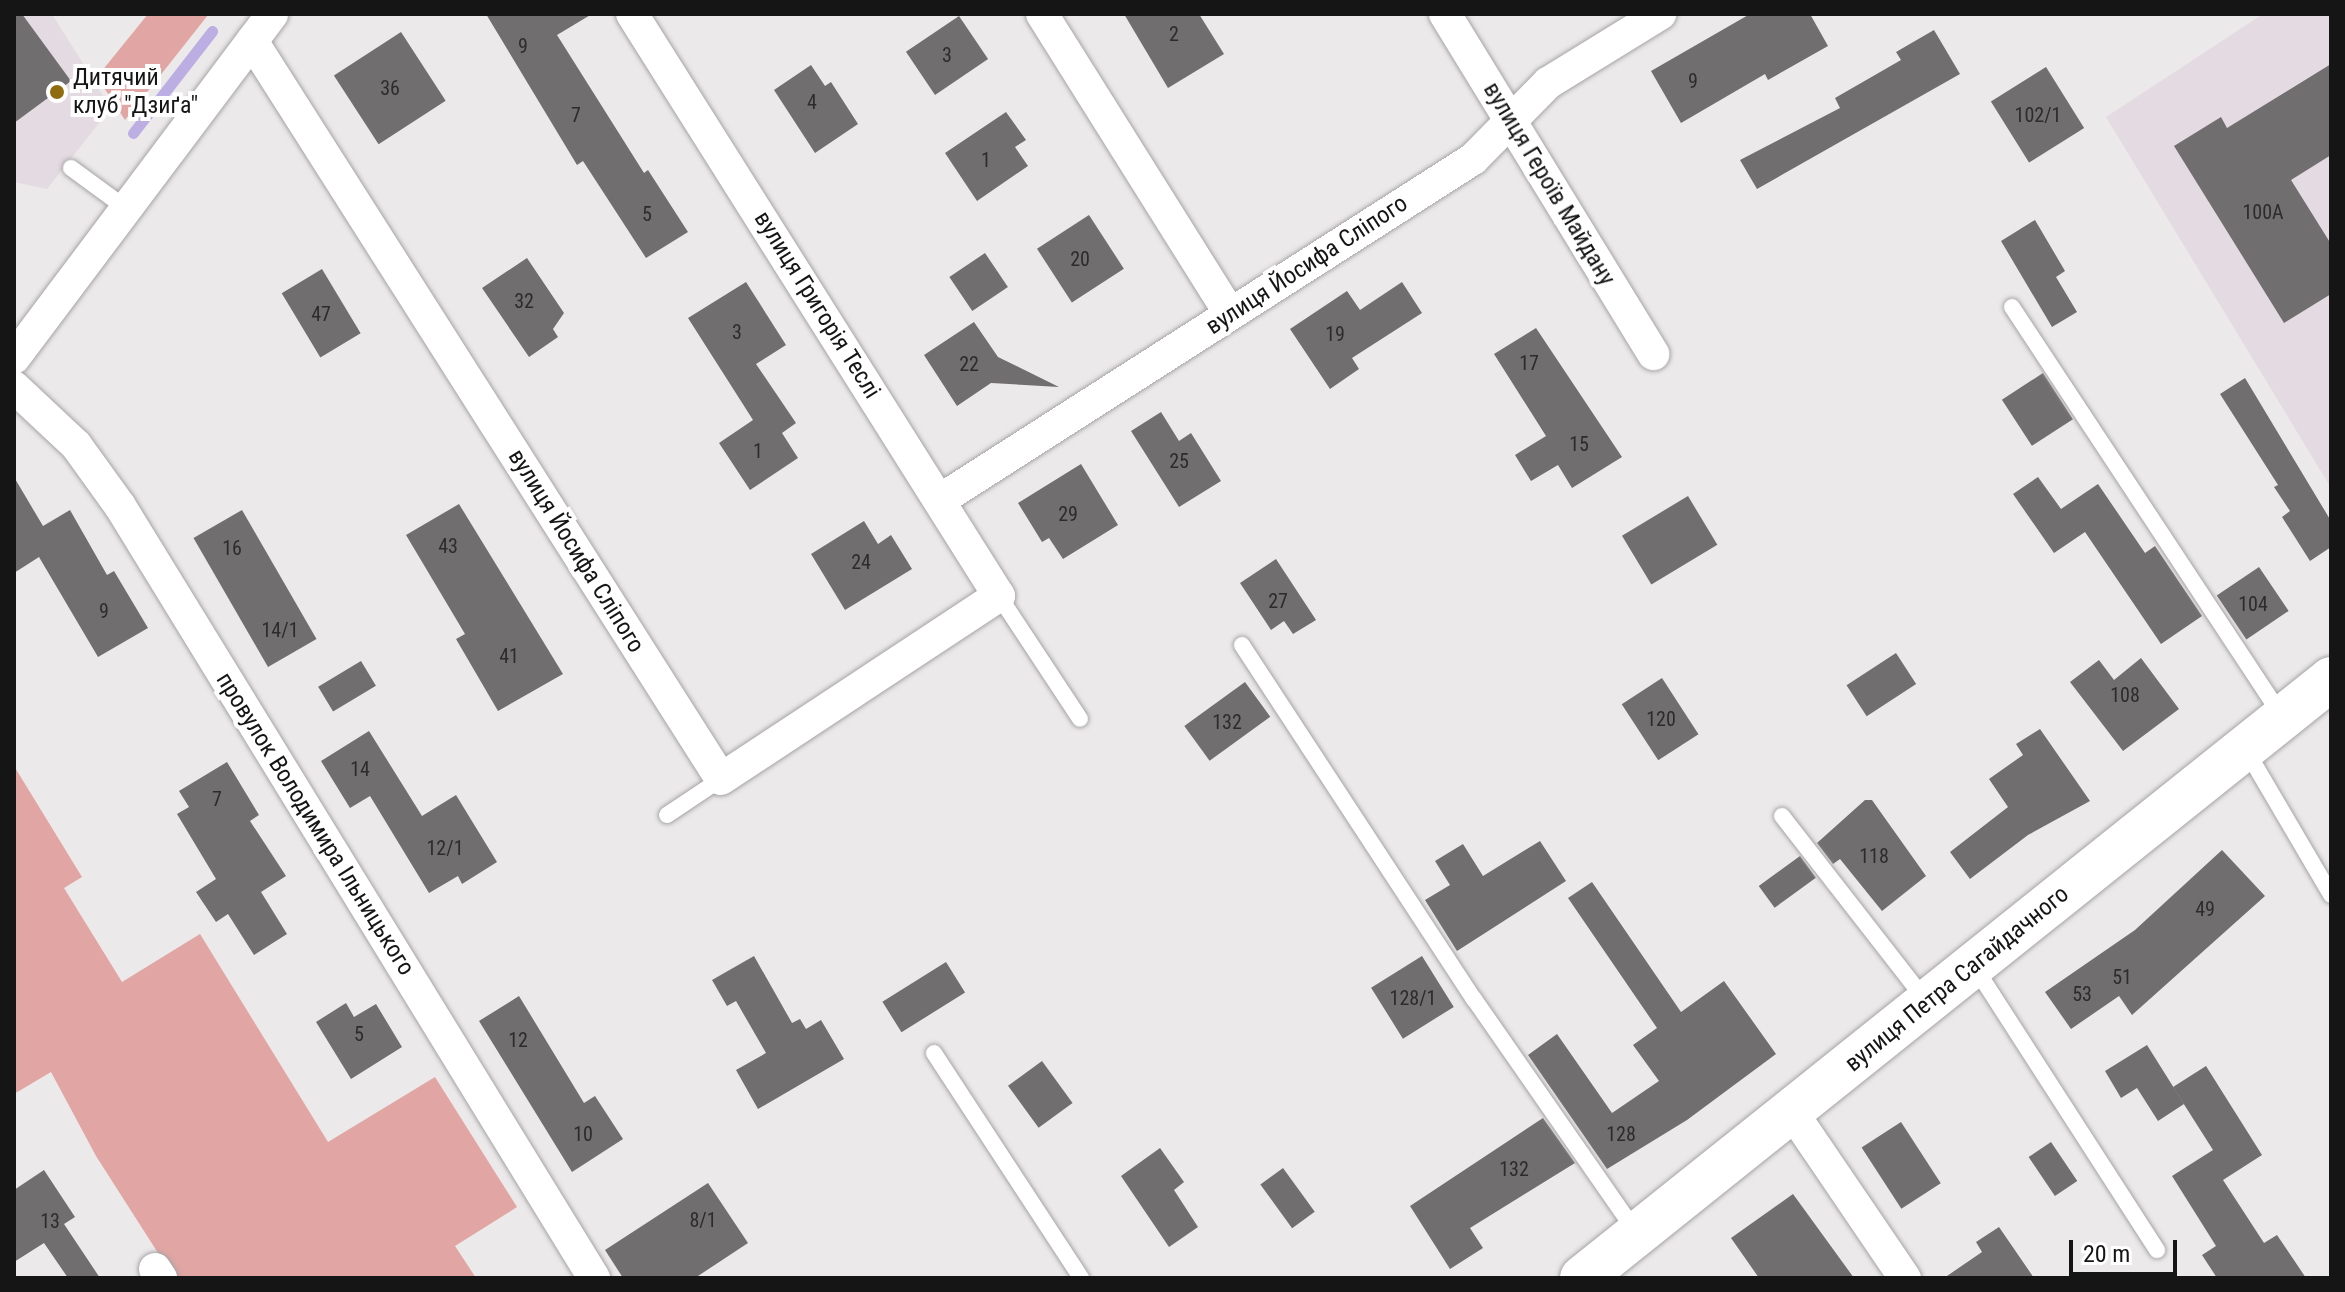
<!DOCTYPE html>
<html>
<head>
<meta charset="utf-8">
<style>
  body { margin:0 }
  #map { position:relative; width:2345px; height:1292px; overflow:hidden; background:#ece9eb; font-family:"Roboto Condensed",sans-serif }
  div>[style] { position:absolute }
  [style*='--x'] { left:calc(var(--x)*1px); top:calc(var(--y)*1px); width:calc(var(--w)*1px); rotate:calc(var(--a)*1deg) }
  .built>* { inset:0; background:#e4dae1 }
  .green>* { inset:0; background:#e1a5a3 }
  .stream>* { height:11px; margin:-5.5px; padding:0 5.5px; transform-origin:5.5px; border-radius:5.5px; background:#bcaee2 }
  .building>* { inset:0; background:#716e6f; transform-origin:0 0 }
  .roads { filter:drop-shadow(0 0 2px #a6a4a5) drop-shadow(0 0 2px #a6a4a5) }
  .service>* { height:16px; margin:-8px; padding:0 8px; transform-origin:8px; border-radius:8px; background:#fff }
  .minor>* { height:32px; margin:-16px; padding:0 16px; transform-origin:16px; border-radius:16px; background:#fff }
  .secondary>* { height:44px; margin:-22px; padding:0 22px; transform-origin:22px; border-radius:22px; background:#fff }
  .dots>* { width:22px; height:22px; translate:-50% -50%; box-sizing:border-box; border:4px solid #fff; border-radius:50% }
  span { translate:-50% -50%; white-space:nowrap; text-align:center; line-height:1.15; -webkit-text-stroke:8px #fff; paint-order:stroke }
  .number-label { font-size:20px; color:#2d2b2c }
  .number-label span { -webkit-text-stroke-width:0 }
  .poi-label { font-size:24px; color:#161516 }
  .left { translate:0 -50%; text-align:left }
  .street-label { font-size:24px; color:#161516 }
  .frame { position:absolute; inset:0; border:16px solid #161516; pointer-events:none }
  .scale { position:absolute; left:2069px; top:1240px; width:108px; height:36px; box-sizing:border-box; border:4px solid #161516; border-top:0; padding-left:10px; font-size:24px; line-height:28px; white-space:nowrap; color:#161516; -webkit-text-stroke:6px #fff; paint-order:stroke }
</style>
</head>
<body>
<div id="map">
  <div class="built">
    <i style="clip-path:polygon(14px 14px,52px 14px,111px 108px,47px 189px,14px 182px)"></i>
    <i style="clip-path:polygon(2263px 14px,2331px 14px,2331px 488px,2106px 117px)"></i>
  </div>
  <div class="green">
    <i style="clip-path:polygon(148px 14px,208px 15px,125px 120px,97px 77px)"></i>
    <i style="clip-path:polygon(14px 766px,82px 877px,64px 888px,122px 982px,200px 934px,328px 1142px,435px 1077px,517px 1207px,455px 1246px,476px 1278px,174px 1278px,96px 1156px,51px 1072px,14px 1094px)"></i>
  </div>
  <div class="stream">
    <i style="--x:133;--y:133;--w:129;--a:-52.2"></i>
  </div>
  <div class="building">
    <i style="clip-path:polygon(14px 14px,22px 14px,71px 81px,14px 123px)"></i>
    <i style="clip-path:polygon(486px 14px,592px 14px,557px 35px,644px 173px,648px 170px,688px 232px,646px 258px,583px 161px,577px 165px)"></i>
    <i style="clip-path:polygon(1124px 14px,1199px 14px,1224px 54px,1168px 88px)"></i>
    <i style="clip-path:polygon(1750px 14px,1810px 14px,1828px 46px,1768px 80px,1765px 74px,1681px 123px,1651px 71px)"></i>
    <i style="left:959px;top:16px;width:52px;height:64px;rotate:56deg"></i>
    <i style="clip-path:polygon(1934px 30px,1960px 74px,1757px 189px,1740px 160px,1840px 108px,1835px 98px,1901px 60px,1896px 52px)"></i>
    <i style="left:401px;top:32px;width:82px;height:80px;rotate:57deg"></i>
    <i style="clip-path:polygon(2331px 64px,2331px 155px,2291px 180px,2331px 244px,2331px 294px,2284px 323px,2174px 146px,2221px 117px,2227px 128px)"></i>
    <i style="clip-path:polygon(811px 65px,825px 86px,831px 82px,858px 124px,815px 153px,774px 90px)"></i>
    <i style="left:2046px;top:67px;width:72px;height:65px;rotate:58deg"></i>
    <i style="clip-path:polygon(1006px 112px,1026px 140px,1015px 147px,1028px 166px,977px 201px,945px 153px)"></i>
    <i style="left:1089px;top:215px;width:64px;height:62px;rotate:57deg"></i>
    <i style="clip-path:polygon(2035px 220px,2065px 271px,2056px 277px,2077px 312px,2052px 327px,2001px 241px)"></i>
    <i style="left:985px;top:253px;width:41px;height:43px;rotate:56deg"></i>
    <i style="clip-path:polygon(527px 258px,564px 313px,553px 329px,558px 337px,529px 357px,482px 288px)"></i>
    <i style="left:322px;top:269px;width:75px;height:47px;rotate:59deg"></i>
    <i style="clip-path:polygon(746px 282px,786px 345px,756px 364px,796px 423px,782px 433px,798px 458px,750px 490px,719px 443px,753px 420px,688px 318px)"></i>
    <i style="clip-path:polygon(1402px 282px,1422px 313px,1352px 358px,1359px 369px,1330px 389px,1290px 329px,1347px 291px,1360px 310px)"></i>
    <i style="clip-path:polygon(974px 322px,998px 357px,1059px 387px,991px 383px,957px 406px,924px 355px)"></i>
    <i style="clip-path:polygon(1536px 328px,1622px 457px,1572px 488px,1558px 465px,1531px 481px,1515px 455px,1546px 436px,1494px 354px)"></i>
    <i style="left:2043px;top:373px;width:55px;height:49px;rotate:57deg"></i>
    <i style="clip-path:polygon(2245px 378px,2331px 521px,2331px 547px,2310px 561px,2282px 517px,2290px 511px,2274px 487px,2278px 485px,2220px 394px)"></i>
    <i style="clip-path:polygon(1161px 412px,1179px 441px,1191px 433px,1221px 481px,1179px 507px,1131px 431px)"></i>
    <i style="clip-path:polygon(1081px 464px,1118px 525px,1063px 559px,1049px 538px,1042px 542px,1018px 503px)"></i>
    <i style="clip-path:polygon(14px 477px,43px 526px,70px 510px,107px 575px,114px 571px,148px 628px,98px 657px,39px 557px,14px 573px)"></i>
    <i style="clip-path:polygon(2038px 477px,2061px 509px,2098px 484px,2145px 553px,2155px 546px,2202px 616px,2161px 644px,2085px 532px,2054px 553px,2013px 494px)"></i>
    <i style="left:1688px;top:496px;width:57px;height:77px;rotate:59deg"></i>
    <i style="clip-path:polygon(459px 504px,563px 674px,498px 711px,456px 639px,465px 634px,406px 535px)"></i>
    <i style="left:242px;top:510px;width:149px;height:56px;rotate:60deg"></i>
    <i style="clip-path:polygon(864px 521px,878px 544px,891px 535px,912px 569px,845px 610px,811px 554px)"></i>
    <i style="clip-path:polygon(1276px 559px,1316px 620px,1293px 634px,1284px 621px,1271px 630px,1240px 583px)"></i>
    <i style="left:2259px;top:567px;width:53px;height:51px;rotate:56deg"></i>
    <i style="left:1896px;top:653px;width:37px;height:59px;rotate:57deg"></i>
    <i style="clip-path:polygon(2141px 658px,2179px 709px,2123px 751px,2070px 682px,2099px 660px,2114px 680px)"></i>
    <i style="left:361px;top:661px;width:29px;height:50px;rotate:59deg"></i>
    <i style="left:1662px;top:678px;width:67px;height:48px;rotate:57deg"></i>
    <i style="left:1245px;top:682px;width:43px;height:75px;rotate:54deg"></i>
    <i style="clip-path:polygon(2040px 729px,2090px 801px,2028px 835px,1970px 879px,1950px 852px,2008px 807px,1989px 779px,2023px 755px,2016px 744px)"></i>
    <i style="clip-path:polygon(369px 731px,422px 816px,456px 795px,497px 862px,462px 884px,458px 876px,429px 893px,370px 796px,350px 808px,321px 761px)"></i>
    <i style="clip-path:polygon(227px 762px,259px 815px,250px 821px,286px 876px,261px 892px,287px 934px,254px 955px,228px 914px,216px 922px,196px 892px,216px 879px,177px 814px,189px 807px,179px 791px)"></i>
    <i style="clip-path:polygon(1865px 800px,1872px 800px,1926px 876px,1882px 911px,1840px 859px,1833px 864px,1817px 843px)"></i>
    <i style="clip-path:polygon(1540px 841px,1566px 881px,1457px 951px,1425px 900px,1450px 885px,1435px 861px,1463px 844px,1483px 876px)"></i>
    <i style="clip-path:polygon(2222px 850px,2265px 896px,2132px 1015px,2119px 996px,2071px 1029px,2045px 992px,2135px 930px)"></i>
    <i style="left:1800px;top:856px;width:27px;height:51px;rotate:54deg"></i>
    <i style="clip-path:polygon(1592px 882px,1681px 1012px,1724px 981px,1776px 1054px,1687px 1120px,1607px 1169px,1528px 1055px,1557px 1034px,1612px 1113px,1659px 1081px,1633px 1045px,1657px 1028px,1568px 898px)"></i>
    <i style="clip-path:polygon(754px 956px,792px 1023px,800px 1019px,806px 1029px,821px 1020px,844px 1059px,758px 1109px,736px 1070px,766px 1053px,736px 1001px,727px 1006px,712px 980px)"></i>
    <i style="left:1422px;top:956px;width:60px;height:60px;rotate:58deg"></i>
    <i style="left:946px;top:962px;width:36px;height:75px;rotate:58deg"></i>
    <i style="clip-path:polygon(519px 996px,584px 1103px,595px 1096px,623px 1139px,572px 1172px,479px 1021px)"></i>
    <i style="clip-path:polygon(346px 1003px,354px 1017px,376px 1004px,402px 1047px,351px 1079px,316px 1022px)"></i>
    <i style="clip-path:polygon(2147px 1045px,2184px 1104px,2158px 1121px,2137px 1088px,2121px 1098px,2105px 1071px)"></i>
    <i style="left:1042px;top:1061px;width:52px;height:42px;rotate:54deg"></i>
    <i style="clip-path:polygon(2206px 1066px,2262px 1155px,2223px 1180px,2264px 1243px,2277px 1235px,2306px 1278px,2217px 1278px,2202px 1255px,2216px 1246px,2172px 1176px,2213px 1150px,2173px 1087px)"></i>
    <i style="clip-path:polygon(1543px 1118px,1575px 1163px,1470px 1228px,1483px 1248px,1450px 1269px,1410px 1206px)"></i>
    <i style="left:1901px;top:1122px;width:73px;height:47px;rotate:57deg"></i>
    <i style="left:2051px;top:1142px;width:47px;height:27px;rotate:56deg"></i>
    <i style="clip-path:polygon(1160px 1148px,1184px 1182px,1174px 1190px,1198px 1227px,1169px 1247px,1121px 1176px)"></i>
    <i style="left:1283px;top:1168px;width:54px;height:28px;rotate:54deg"></i>
    <i style="clip-path:polygon(44px 1170px,75px 1217px,64px 1224px,100px 1278px,68px 1278px,44px 1243px,14px 1262px,14px 1190px)"></i>
    <i style="clip-path:polygon(708px 1183px,748px 1243px,695px 1278px,623px 1278px,605px 1250px)"></i>
    <i style="clip-path:polygon(1793px 1194px,1854px 1278px,1759px 1278px,1731px 1238px)"></i>
    <i style="clip-path:polygon(1999px 1227px,2034px 1278px,1944px 1278px,1982px 1252px,1976px 1242px)"></i>
  </div>
  <div class="roads">
    <div class="service">
      <i style="--x:71;--y:168;--w:69;--a:36.2"></i>
      <i style="--x:2012;--y:307;--w:490;--a:56.6"></i>
      <i style="--x:999;--y:596;--w:147;--a:56.6"></i>
      <i style="--x:1242;--y:645;--w:423;--a:56.8"></i>
      <i style="--x:1474;--y:999;--w:282;--a:55.2"></i>
      <i style="--x:2246;--y:750;--w:168;--a:59.6"></i>
      <i style="--x:667;--y:815;--w:65;--a:-33.7"></i>
      <i style="--x:1782;--y:816;--w:234;--a:52.1"></i>
      <i style="--x:1974;--y:966;--w:338;--a:57.2"></i>
      <i style="--x:934;--y:1053;--w:269;--a:56.8"></i>
    </div>
    <div class="minor">
      <i style="--x:1042;--y:14;--w:354;--a:57.9"></i>
      <i style="--x:1445;--y:14;--w:399;--a:58.5"></i>
      <i style="--x:252;--y:41;--w:874;--a:57.56"></i>
      <i style="--x:721;--y:779;--w:333;--a:-33.4"></i>
      <i style="--x:999;--y:596;--w:688;--a:-122.23"></i>
      <i style="--x:14;--y:358;--w:430;--a:-53.1"></i>
      <i style="--x:14;--y:387;--w:85;--a:43.1"></i>
      <i style="--x:76;--y:445;--w:75;--a:54.2"></i>
      <i style="--x:120;--y:506;--w:906;--a:58.45"></i>
      <i style="--x:940;--y:500;--w:633;--a:-32.61"></i>
      <i style="--x:1473;--y:159;--w:107;--a:-45.4"></i>
      <i style="--x:1548;--y:83;--w:132;--a:-31.6"></i>
      <i style="--x:1792;--y:1112;--w:201;--a:55.8"></i>
      <i style="--x:155;--y:1269;--w:11;--a:56"></i>
    </div>
    <div class="secondary">
      <i style="--x:1582;--y:1278;--w:959;--a:-38.65"></i>
    </div>
  </div>
  <div class="dots">
    <i style="left:57px;top:92px;background:#906c11"></i>
  </div>
  <div class="number-label">
    <span style="left:1174px;top:34px">2</span>
    <span style="left:523px;top:46px">9</span>
    <span style="left:947px;top:55px">3</span>
    <span style="left:1693px;top:81px">9</span>
    <span style="left:390px;top:88px">36</span>
    <span style="left:812px;top:102px">4</span>
    <span style="left:576px;top:115px">7</span>
    <span style="left:2038px;top:115px">102/1</span>
    <span style="left:986px;top:160px">1</span>
    <span style="left:2263px;top:212px">100А</span>
    <span style="left:647px;top:214px">5</span>
    <span style="left:1080px;top:259px">20</span>
    <span style="left:524px;top:301px">32</span>
    <span style="left:321px;top:314px">47</span>
    <span style="left:737px;top:332px">3</span>
    <span style="left:1335px;top:334px">19</span>
    <span style="left:1529px;top:363px">17</span>
    <span style="left:969px;top:364px">22</span>
    <span style="left:1579px;top:444px">15</span>
    <span style="left:758px;top:451px">1</span>
    <span style="left:1179px;top:461px">25</span>
    <span style="left:1068px;top:514px">29</span>
    <span style="left:448px;top:546px">43</span>
    <span style="left:232px;top:548px">16</span>
    <span style="left:861px;top:562px">24</span>
    <span style="left:1278px;top:601px">27</span>
    <span style="left:2253px;top:604px">104</span>
    <span style="left:104px;top:611px">9</span>
    <span style="left:280px;top:630px">14/1</span>
    <span style="left:509px;top:656px">41</span>
    <span style="left:2125px;top:695px">108</span>
    <span style="left:1661px;top:719px">120</span>
    <span style="left:1227px;top:722px">132</span>
    <span style="left:360px;top:769px">14</span>
    <span style="left:217px;top:799px">7</span>
    <span style="left:445px;top:848px">12/1</span>
    <span style="left:1874px;top:856px">118</span>
    <span style="left:2205px;top:909px">49</span>
    <span style="left:2122px;top:977px">51</span>
    <span style="left:2082px;top:994px">53</span>
    <span style="left:1413px;top:998px">128/1</span>
    <span style="left:359px;top:1034px">5</span>
    <span style="left:518px;top:1040px">12</span>
    <span style="left:583px;top:1134px">10</span>
    <span style="left:1621px;top:1134px">128</span>
    <span style="left:1514px;top:1169px">132</span>
    <span style="left:703px;top:1220px">8/1</span>
    <span style="left:50px;top:1221px">13</span>
  </div>
  <div class="poi-label">
    <span class="left" style="left:73px;top:92px">Дитячий<br>клуб "Дзиґа"</span>
  </div>
  <div class="street-label">
    <span style="left:1549px;top:184px;rotate:59deg">вулиця Героїв Майдану</span>
    <span style="left:1307px;top:265px;rotate:-33deg">вулиця Йосифа Сліпого</span>
    <span style="left:817px;top:305px;rotate:58deg">вулиця Григорія Теслі</span>
    <span style="left:576px;top:551px;rotate:58deg">вулиця Йосифа Сліпого</span>
    <span style="left:315px;top:824px;rotate:58deg">провулок Володимира Ільницького</span>
    <span style="left:1957px;top:979px;rotate:-39deg">вулиця Петра Сагайдачного</span>
  </div>
  <div class="frame"></div>
  <div class="scale">20 m</div>
</div>
</body>
</html>
